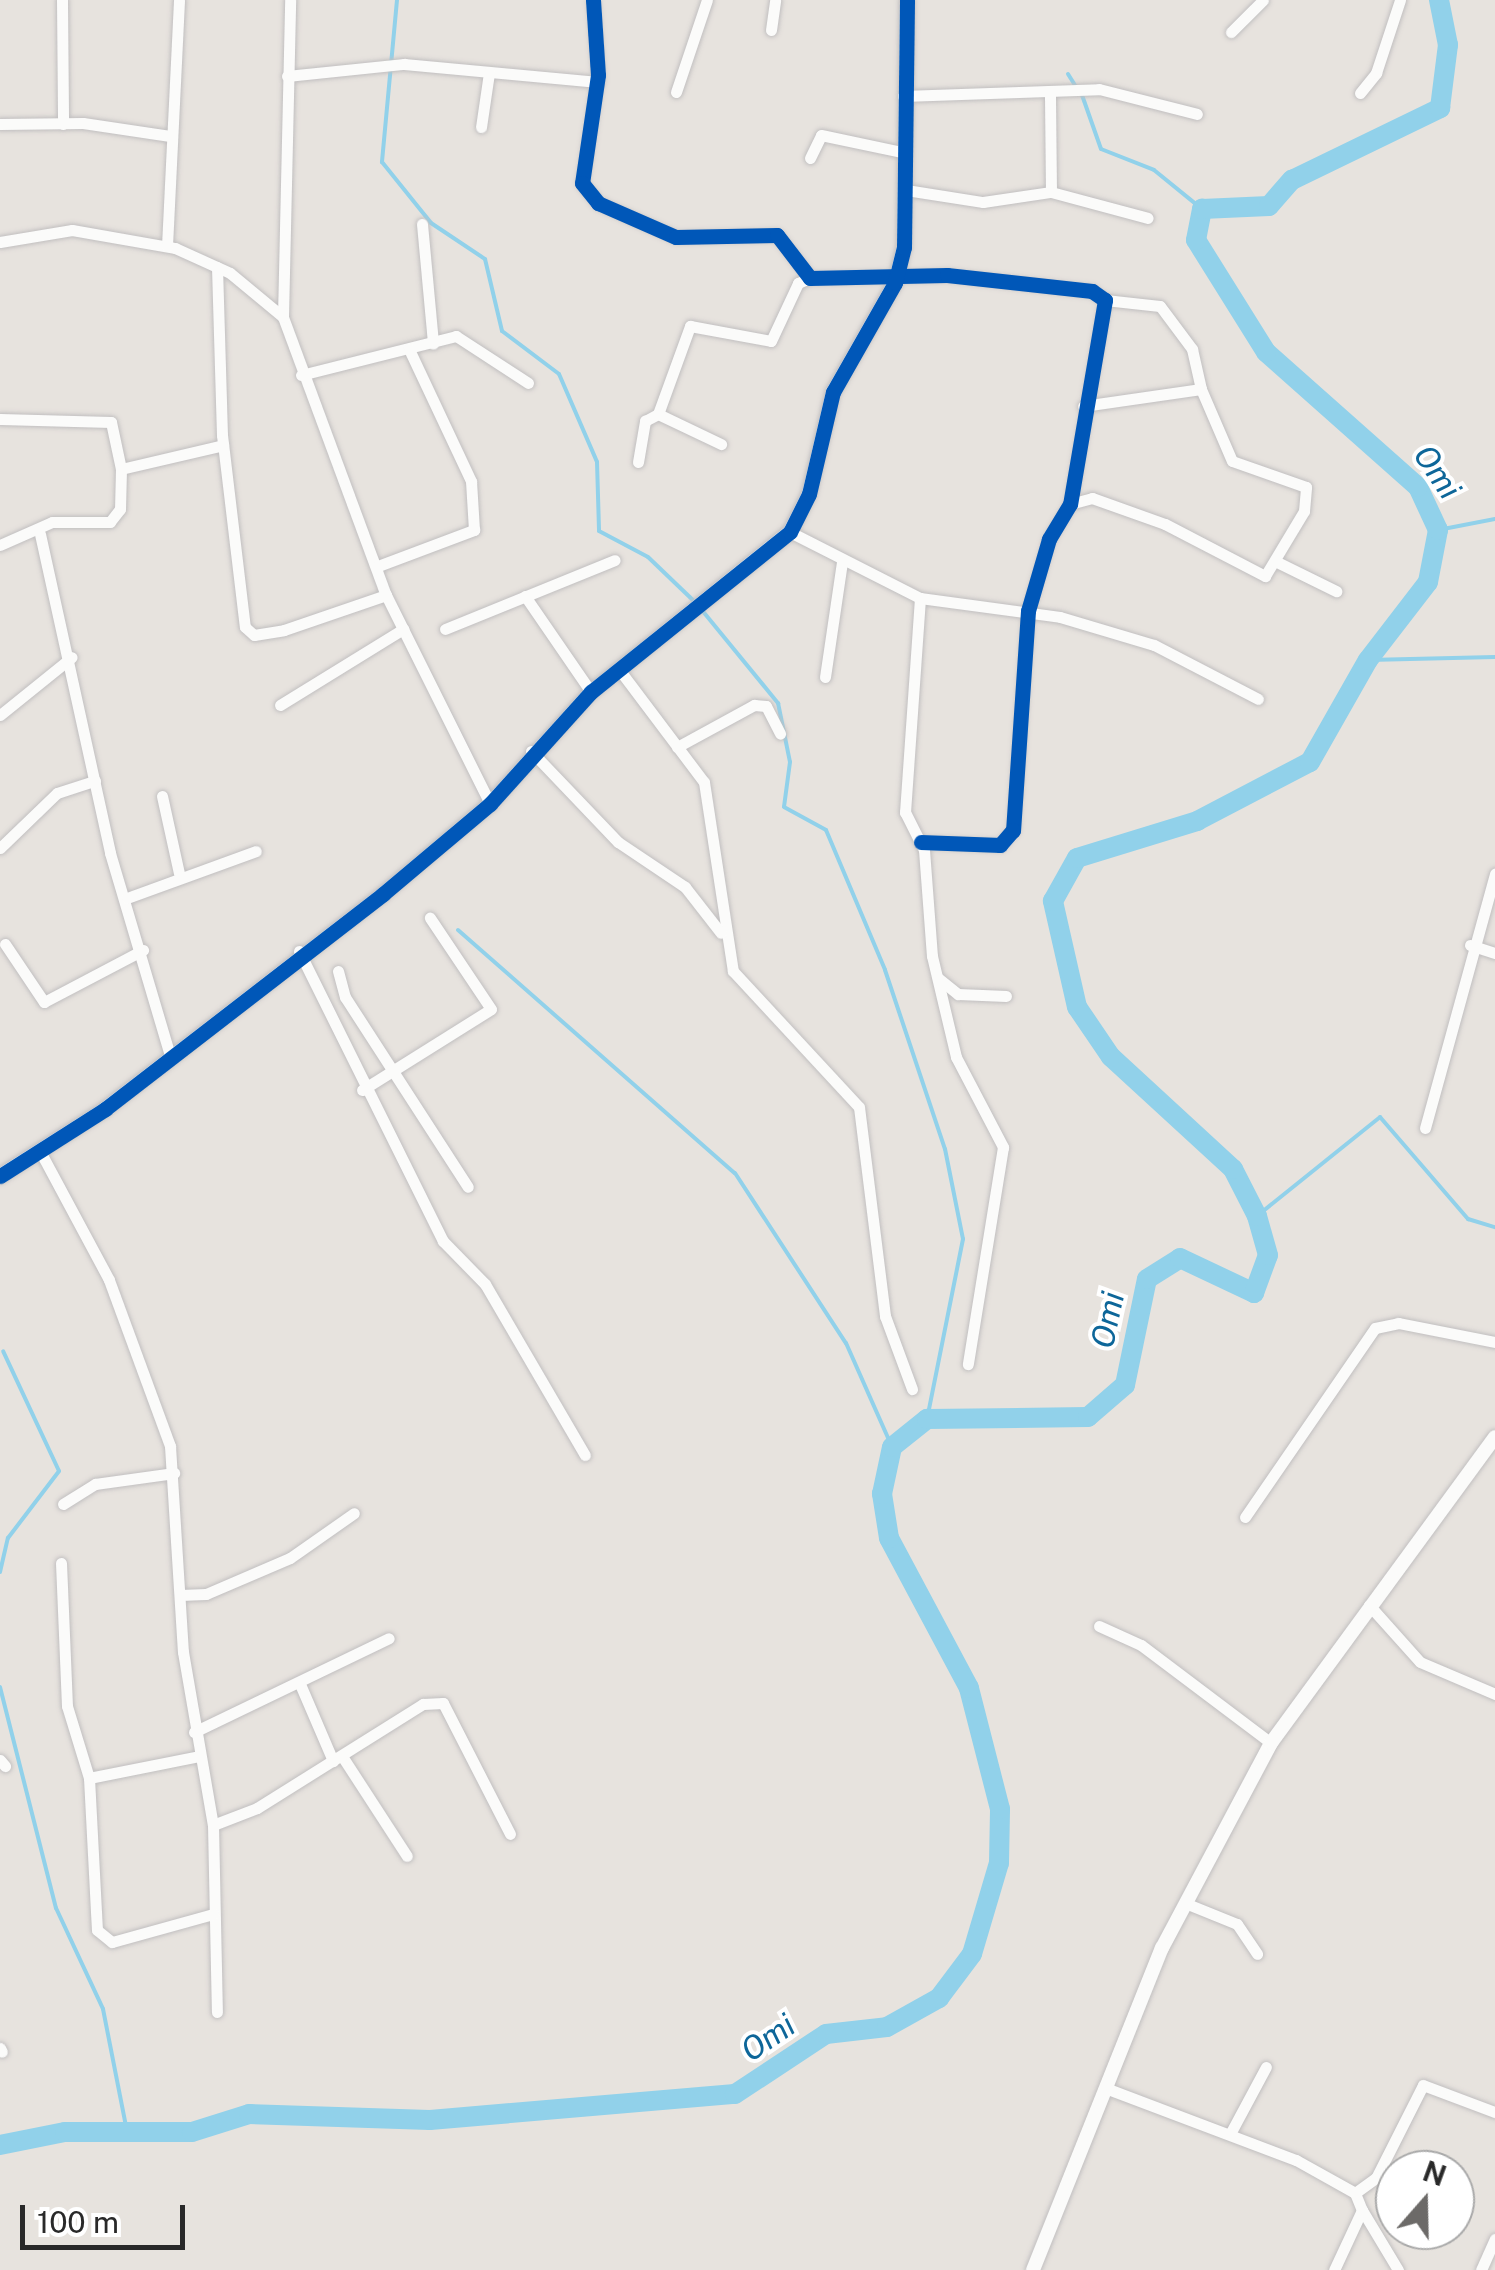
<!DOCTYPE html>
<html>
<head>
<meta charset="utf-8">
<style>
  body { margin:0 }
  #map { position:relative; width:1495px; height:2270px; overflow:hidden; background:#e7e3de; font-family:"Public Sans",sans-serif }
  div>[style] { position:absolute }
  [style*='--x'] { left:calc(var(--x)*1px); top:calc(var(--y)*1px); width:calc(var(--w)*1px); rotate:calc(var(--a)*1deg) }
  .stream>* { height:4px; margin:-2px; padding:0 2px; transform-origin:2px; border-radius:2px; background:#91d1ea }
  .river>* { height:20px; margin:-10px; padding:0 10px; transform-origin:10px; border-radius:10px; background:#91d1ea }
  .roads { filter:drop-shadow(0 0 2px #c1bfc0) drop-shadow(0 0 2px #c1bfc0) }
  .minor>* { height:11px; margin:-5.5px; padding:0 5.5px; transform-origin:5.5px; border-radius:5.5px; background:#fbfbfa }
  .tertiary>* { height:14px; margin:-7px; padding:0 7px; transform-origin:7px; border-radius:7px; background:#fbfbfa }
  .cycleway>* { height:15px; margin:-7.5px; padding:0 7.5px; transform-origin:7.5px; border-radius:7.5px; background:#0057b8 }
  span { translate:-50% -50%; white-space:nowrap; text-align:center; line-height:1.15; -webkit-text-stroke:8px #fff; paint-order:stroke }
  .water-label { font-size:32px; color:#0d6699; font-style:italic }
  .north { position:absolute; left:1375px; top:2150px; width:100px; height:100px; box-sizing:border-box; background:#fff; border:2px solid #a9a9a9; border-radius:50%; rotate:20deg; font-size:28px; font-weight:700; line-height:40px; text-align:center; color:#292929 }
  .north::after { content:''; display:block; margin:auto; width:35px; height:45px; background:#6c6a68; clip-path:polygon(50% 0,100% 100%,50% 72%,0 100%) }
  .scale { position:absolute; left:20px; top:2205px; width:165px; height:45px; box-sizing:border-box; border:5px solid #292929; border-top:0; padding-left:12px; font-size:30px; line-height:35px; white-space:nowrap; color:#292929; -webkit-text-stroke:8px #fff; paint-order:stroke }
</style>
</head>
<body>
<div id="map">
  <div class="stream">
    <i style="--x:397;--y:0;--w:163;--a:95.3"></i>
    <i style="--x:382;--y:162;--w:78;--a:51.2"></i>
    <i style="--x:431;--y:223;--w:65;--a:33.7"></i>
    <i style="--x:485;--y:259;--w:74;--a:76.7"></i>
    <i style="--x:502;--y:331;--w:71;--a:37"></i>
    <i style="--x:559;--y:374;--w:96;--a:66.6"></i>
    <i style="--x:597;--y:462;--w:69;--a:88.3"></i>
    <i style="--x:599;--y:531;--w:55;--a:28"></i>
    <i style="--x:648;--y:557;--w:65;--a:43.8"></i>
    <i style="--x:1068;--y:74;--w:15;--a:58"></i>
    <i style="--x:1082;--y:95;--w:57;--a:70.6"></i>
    <i style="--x:1101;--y:149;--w:57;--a:21.6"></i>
    <i style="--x:1154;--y:170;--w:62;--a:39.1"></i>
    <i style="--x:1438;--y:530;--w:58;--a:-10.9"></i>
    <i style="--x:701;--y:609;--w:122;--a:50.7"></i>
    <i style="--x:778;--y:703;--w:60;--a:78.5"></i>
    <i style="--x:790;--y:762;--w:45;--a:97.6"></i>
    <i style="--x:784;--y:807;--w:48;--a:28.7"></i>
    <i style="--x:826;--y:830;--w:152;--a:67.1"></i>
    <i style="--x:885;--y:970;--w:189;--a:71.5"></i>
    <i style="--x:945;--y:1149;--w:92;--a:78.7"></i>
    <i style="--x:963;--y:1239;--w:184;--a:101.3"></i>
    <i style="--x:1368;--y:660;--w:127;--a:-1.4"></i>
    <i style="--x:458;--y:930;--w:368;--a:41.3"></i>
    <i style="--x:735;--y:1173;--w:203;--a:56.9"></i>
    <i style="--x:846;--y:1343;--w:114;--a:66.1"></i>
    <i style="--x:1257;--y:1216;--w:158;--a:-38.8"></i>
    <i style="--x:1380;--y:1117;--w:135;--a:49.2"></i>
    <i style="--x:1468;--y:1219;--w:28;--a:17"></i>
    <i style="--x:0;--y:1572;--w:35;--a:-77"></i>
    <i style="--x:8;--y:1538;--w:84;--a:-52.7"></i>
    <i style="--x:59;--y:1471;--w:132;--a:-115"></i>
    <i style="--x:0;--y:1687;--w:228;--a:75.8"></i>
    <i style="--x:56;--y:1908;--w:111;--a:65"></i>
    <i style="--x:103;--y:2009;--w:129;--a:78.9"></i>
  </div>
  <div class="river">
    <i style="--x:0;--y:2145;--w:66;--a:-11.3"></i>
    <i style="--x:65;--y:2132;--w:127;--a:0"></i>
    <i style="--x:192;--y:2132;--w:60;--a:-17.5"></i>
    <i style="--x:249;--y:2114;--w:181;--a:1.9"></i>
    <i style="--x:430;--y:2120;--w:306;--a:-4.9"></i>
    <i style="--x:735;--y:2094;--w:109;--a:-33.4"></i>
    <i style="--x:826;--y:2034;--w:61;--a:-6.5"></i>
    <i style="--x:887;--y:2027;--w:60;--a:-29.1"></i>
    <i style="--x:939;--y:1998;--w:55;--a:-53.1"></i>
    <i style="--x:972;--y:1954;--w:95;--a:-73.5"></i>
    <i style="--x:999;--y:1863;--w:54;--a:-88.9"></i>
    <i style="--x:1000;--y:1809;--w:125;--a:-104.4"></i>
    <i style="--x:969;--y:1688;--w:170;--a:-118.1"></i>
    <i style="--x:889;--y:1538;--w:45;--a:-99"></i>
    <i style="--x:882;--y:1494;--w:48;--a:-78"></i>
    <i style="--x:892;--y:1447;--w:45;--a:-38.7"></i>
    <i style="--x:927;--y:1419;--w:161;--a:-0.7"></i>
    <i style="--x:1088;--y:1417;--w:49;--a:-40.9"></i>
    <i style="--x:1125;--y:1385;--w:108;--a:-78.3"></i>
    <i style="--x:1147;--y:1279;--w:39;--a:-32"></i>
    <i style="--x:1180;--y:1258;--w:82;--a:25.3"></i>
    <i style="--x:1254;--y:1293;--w:40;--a:-69.8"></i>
    <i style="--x:1268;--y:1255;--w:41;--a:-105.8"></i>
    <i style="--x:1257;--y:1216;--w:53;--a:-117.1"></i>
    <i style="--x:1233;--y:1169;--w:166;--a:-137.4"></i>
    <i style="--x:1111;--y:1057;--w:60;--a:-124.2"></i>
    <i style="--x:1077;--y:1007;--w:109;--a:-102.8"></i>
    <i style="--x:1053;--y:901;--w:49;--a:-60.8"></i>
    <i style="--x:1077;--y:858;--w:126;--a:-17.1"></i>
    <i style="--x:1197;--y:821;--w:127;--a:-27.6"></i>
    <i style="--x:1310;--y:762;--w:117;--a:-60.4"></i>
    <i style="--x:1368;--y:660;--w:98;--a:-52.4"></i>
    <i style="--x:1428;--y:582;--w:53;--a:-79.1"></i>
    <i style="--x:1438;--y:530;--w:47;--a:-114.9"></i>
    <i style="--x:1418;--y:487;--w:203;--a:-138.4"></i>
    <i style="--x:1266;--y:352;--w:132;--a:-122"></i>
    <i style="--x:1196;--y:240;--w:32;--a:-79"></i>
    <i style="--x:1202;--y:209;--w:67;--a:-2.6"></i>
    <i style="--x:1269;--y:206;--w:35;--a:-49"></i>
    <i style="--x:1292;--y:180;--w:165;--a:-25.9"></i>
    <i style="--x:1440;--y:108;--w:64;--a:-82.8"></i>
    <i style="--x:1448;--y:45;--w:46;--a:-101.3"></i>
  </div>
  <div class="roads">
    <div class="minor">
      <i style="--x:62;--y:0;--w:124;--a:89.5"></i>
      <i style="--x:593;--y:0;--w:75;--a:86.2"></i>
      <i style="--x:598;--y:75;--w:109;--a:98.4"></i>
      <i style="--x:582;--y:183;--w:26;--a:51"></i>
      <i style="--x:598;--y:203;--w:85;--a:23.6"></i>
      <i style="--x:676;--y:237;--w:101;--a:-1.1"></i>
      <i style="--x:777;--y:235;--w:54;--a:52.5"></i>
      <i style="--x:810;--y:278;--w:137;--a:-1.3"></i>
      <i style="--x:947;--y:275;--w:146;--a:6.3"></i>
      <i style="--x:1092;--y:291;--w:16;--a:35"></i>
      <i style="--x:1105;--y:300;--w:207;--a:99.7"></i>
      <i style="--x:1070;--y:504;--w:41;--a:121"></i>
      <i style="--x:1049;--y:539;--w:75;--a:106.3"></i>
      <i style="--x:1028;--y:611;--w:220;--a:93.9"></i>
      <i style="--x:1013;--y:830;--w:20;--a:131"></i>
      <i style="--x:1000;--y:845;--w:79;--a:-177.8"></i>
      <i style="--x:771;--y:30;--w:30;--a:-82"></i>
      <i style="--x:1231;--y:32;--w:45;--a:-45"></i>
      <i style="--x:287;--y:76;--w:118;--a:-5.9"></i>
      <i style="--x:404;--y:64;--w:195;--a:5.3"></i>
      <i style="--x:676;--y:92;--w:97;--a:-71.4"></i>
      <i style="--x:1360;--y:93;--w:26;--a:-51"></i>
      <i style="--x:1376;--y:73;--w:77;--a:-71.8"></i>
      <i style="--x:903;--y:96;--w:196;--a:-2"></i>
      <i style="--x:1099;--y:89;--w:101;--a:14.3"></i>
      <i style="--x:0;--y:124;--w:83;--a:-0.7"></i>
      <i style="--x:83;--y:123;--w:88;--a:8.5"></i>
      <i style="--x:481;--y:127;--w:55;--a:-81.6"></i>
      <i style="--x:810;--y:158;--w:25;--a:-64"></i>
      <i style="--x:821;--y:135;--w:83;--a:11.9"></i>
      <i style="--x:906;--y:190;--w:78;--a:8.9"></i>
      <i style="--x:983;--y:202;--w:69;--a:-8.4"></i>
      <i style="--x:1051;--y:192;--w:98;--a:-90.6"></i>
      <i style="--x:1051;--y:192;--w:100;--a:15"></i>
      <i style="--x:422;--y:224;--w:120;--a:84.7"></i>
      <i style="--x:0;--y:242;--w:73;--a:-9.5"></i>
      <i style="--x:72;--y:230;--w:105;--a:9.9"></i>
      <i style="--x:175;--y:248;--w:60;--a:24.4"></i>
      <i style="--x:230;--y:273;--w:69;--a:39.7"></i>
      <i style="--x:283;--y:317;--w:296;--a:69.7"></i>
      <i style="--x:386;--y:595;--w:233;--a:63.5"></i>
      <i style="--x:167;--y:246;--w:246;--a:-87.2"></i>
      <i style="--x:217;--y:267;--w:168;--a:88.3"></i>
      <i style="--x:222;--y:435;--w:193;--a:83.2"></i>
      <i style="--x:245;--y:627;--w:12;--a:42"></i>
      <i style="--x:254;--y:635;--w:30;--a:-9"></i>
      <i style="--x:284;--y:630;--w:108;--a:-18.9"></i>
      <i style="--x:1105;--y:300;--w:55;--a:6.2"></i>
      <i style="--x:1160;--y:306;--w:54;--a:53.3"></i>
      <i style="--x:1192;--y:349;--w:41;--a:77.3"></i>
      <i style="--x:283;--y:317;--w:317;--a:-88.7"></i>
      <i style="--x:301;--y:375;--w:160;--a:-14.1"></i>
      <i style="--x:456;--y:336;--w:86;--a:33.1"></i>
      <i style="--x:658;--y:414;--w:70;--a:25.5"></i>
      <i style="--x:0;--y:419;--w:111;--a:1.5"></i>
      <i style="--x:111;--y:422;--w:48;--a:78"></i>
      <i style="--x:121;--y:469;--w:40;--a:91.4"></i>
      <i style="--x:120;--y:509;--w:16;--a:128"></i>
      <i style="--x:110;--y:522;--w:58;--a:180"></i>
      <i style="--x:52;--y:522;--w:57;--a:156.1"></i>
      <i style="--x:638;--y:462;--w:42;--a:-80.3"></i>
      <i style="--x:645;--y:421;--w:15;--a:-28"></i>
      <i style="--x:658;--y:414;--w:94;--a:-70"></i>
      <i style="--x:690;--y:326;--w:82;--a:10.5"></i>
      <i style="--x:771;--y:341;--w:64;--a:-65"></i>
      <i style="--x:798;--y:283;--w:13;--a:-23"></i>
      <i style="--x:121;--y:469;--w:105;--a:-13.2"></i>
      <i style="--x:1070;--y:504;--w:23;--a:-15"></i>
      <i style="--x:1092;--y:498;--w:77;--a:19.6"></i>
      <i style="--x:1165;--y:524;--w:113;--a:27.5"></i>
      <i style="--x:1265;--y:576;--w:76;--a:-59"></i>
      <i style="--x:1304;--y:511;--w:24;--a:-85"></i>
      <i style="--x:1306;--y:487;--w:78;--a:-160.6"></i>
      <i style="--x:1232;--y:461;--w:78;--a:-113.3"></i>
      <i style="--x:1201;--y:389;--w:119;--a:171.8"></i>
      <i style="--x:790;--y:532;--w:146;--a:26.9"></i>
      <i style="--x:920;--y:598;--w:141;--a:7.7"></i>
      <i style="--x:1060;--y:617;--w:98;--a:16.6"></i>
      <i style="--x:1154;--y:645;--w:117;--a:27.4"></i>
      <i style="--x:40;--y:534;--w:327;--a:77.6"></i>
      <i style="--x:110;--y:853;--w:212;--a:73.5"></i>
      <i style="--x:1279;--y:563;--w:64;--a:26.2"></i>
      <i style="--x:378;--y:566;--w:103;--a:-20.6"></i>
      <i style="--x:474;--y:530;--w:49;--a:-93.5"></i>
      <i style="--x:471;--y:481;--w:146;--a:-115.2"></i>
      <i style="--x:525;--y:596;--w:116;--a:55.5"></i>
      <i style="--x:920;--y:598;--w:215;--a:94"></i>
      <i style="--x:905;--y:812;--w:42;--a:63.4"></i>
      <i style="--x:924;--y:850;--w:106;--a:85.7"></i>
      <i style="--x:932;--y:956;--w:104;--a:76.6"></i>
      <i style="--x:956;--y:1057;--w:102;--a:62.4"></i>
      <i style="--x:1003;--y:1147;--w:220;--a:99.2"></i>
      <i style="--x:445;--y:629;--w:183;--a:-22.1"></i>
      <i style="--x:618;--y:668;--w:143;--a:53"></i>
      <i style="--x:704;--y:782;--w:191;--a:81.3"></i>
      <i style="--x:733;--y:971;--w:185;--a:47.2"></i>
      <i style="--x:859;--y:1107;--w:211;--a:82.9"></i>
      <i style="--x:885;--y:1316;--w:78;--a:69.7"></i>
      <i style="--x:825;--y:677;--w:116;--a:-81.6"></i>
      <i style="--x:280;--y:705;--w:145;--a:-31.7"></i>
      <i style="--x:0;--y:715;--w:92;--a:-38.9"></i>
      <i style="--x:677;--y:747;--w:88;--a:-28.6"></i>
      <i style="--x:754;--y:705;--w:12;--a:5"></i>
      <i style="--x:766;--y:706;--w:31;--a:63"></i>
      <i style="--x:531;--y:751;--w:126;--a:46.3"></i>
      <i style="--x:618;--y:842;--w:81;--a:33.9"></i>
      <i style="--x:685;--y:887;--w:58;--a:52"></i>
      <i style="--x:162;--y:796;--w:79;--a:77.6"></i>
      <i style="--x:0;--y:848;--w:79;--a:-44"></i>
      <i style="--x:57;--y:793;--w:40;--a:-18"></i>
      <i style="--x:127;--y:898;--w:137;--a:-20"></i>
      <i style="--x:5;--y:944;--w:70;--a:56.1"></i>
      <i style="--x:44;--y:1002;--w:112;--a:-27.7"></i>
      <i style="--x:1470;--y:945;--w:26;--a:18"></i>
      <i style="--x:299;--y:951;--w:324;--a:63.6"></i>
      <i style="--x:443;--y:1241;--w:60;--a:45.7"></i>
      <i style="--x:485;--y:1284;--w:198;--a:59.7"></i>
      <i style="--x:338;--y:971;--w:27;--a:75"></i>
      <i style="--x:345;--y:997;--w:226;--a:57.1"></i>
      <i style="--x:938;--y:978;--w:26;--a:39"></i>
      <i style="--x:958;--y:994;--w:48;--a:2.4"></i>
      <i style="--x:362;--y:1090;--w:152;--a:-32.1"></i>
      <i style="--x:491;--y:1009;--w:110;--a:-123.8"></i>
      <i style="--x:1425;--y:1128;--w:264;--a:-74.6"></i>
      <i style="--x:41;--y:1153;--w:144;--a:61.8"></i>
      <i style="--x:109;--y:1280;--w:177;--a:69.8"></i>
      <i style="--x:170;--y:1446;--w:206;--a:86.4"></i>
      <i style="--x:183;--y:1652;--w:176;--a:80.2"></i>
      <i style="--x:213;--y:1825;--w:187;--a:88.8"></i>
      <i style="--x:63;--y:1504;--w:38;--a:-32"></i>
      <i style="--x:95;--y:1484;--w:80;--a:-7.9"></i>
      <i style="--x:1245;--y:1517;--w:229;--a:-55.5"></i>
      <i style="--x:1375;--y:1328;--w:24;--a:-12"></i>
      <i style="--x:1398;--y:1323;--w:99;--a:11.1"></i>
      <i style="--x:61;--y:1563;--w:143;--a:87.6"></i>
      <i style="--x:67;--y:1706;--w:75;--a:73"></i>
      <i style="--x:89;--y:1778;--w:152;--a:87"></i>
      <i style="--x:97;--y:1930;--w:19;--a:39"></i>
      <i style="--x:112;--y:1942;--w:105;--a:-15.5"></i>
      <i style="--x:180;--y:1595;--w:26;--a:-2"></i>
      <i style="--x:206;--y:1594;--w:91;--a:-23.2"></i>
      <i style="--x:290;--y:1558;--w:78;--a:-35.1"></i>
      <i style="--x:1369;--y:1605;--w:76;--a:48.2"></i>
      <i style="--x:1420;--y:1662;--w:82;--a:23.1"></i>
      <i style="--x:1099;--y:1626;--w:46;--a:24.3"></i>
      <i style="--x:1141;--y:1645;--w:163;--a:37"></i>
      <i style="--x:300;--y:1684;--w:84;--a:66.8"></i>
      <i style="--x:194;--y:1732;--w:216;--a:-25.7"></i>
      <i style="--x:342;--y:1756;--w:119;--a:57"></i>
      <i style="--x:0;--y:1760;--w:8;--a:50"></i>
      <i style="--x:89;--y:1778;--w:112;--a:-11.3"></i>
      <i style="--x:213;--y:1825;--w:47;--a:-21.1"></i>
      <i style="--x:257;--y:1808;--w:196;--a:-32.1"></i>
      <i style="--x:423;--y:1704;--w:20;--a:-3"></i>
      <i style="--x:443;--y:1703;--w:147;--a:62.9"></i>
      <i style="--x:1185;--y:1903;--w:56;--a:22"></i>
      <i style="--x:1237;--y:1924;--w:36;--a:56"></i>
      <i style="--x:0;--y:2048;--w:4;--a:63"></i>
      <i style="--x:1108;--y:2089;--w:201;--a:20.7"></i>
      <i style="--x:1296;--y:2160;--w:68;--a:29.2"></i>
      <i style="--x:1355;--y:2193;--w:18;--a:68"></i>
      <i style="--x:1362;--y:2210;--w:66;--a:115"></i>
      <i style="--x:1230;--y:2134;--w:76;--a:-61.8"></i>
      <i style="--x:1355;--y:2193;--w:26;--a:-36"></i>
      <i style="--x:1376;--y:2178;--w:104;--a:-63.2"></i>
      <i style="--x:1423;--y:2085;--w:77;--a:20.6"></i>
      <i style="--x:1362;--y:2210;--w:70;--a:59"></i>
      <i style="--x:1481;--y:2270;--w:34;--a:-66"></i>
    </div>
    <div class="tertiary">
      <i style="--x:0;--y:1176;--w:125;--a:-32.5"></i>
      <i style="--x:105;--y:1109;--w:351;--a:-37.7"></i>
      <i style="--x:383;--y:894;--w:140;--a:-40.1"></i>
      <i style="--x:490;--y:804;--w:151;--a:-48"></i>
      <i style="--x:591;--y:692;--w:255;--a:-38.8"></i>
      <i style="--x:790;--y:532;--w:42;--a:-63.4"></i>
      <i style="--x:809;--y:494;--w:105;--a:-76.8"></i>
      <i style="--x:833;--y:392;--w:125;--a:-60.4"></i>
      <i style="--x:895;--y:283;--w:37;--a:-76"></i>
      <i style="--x:904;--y:247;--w:247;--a:-89.3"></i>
      <i style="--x:1033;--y:2270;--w:347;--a:-68.2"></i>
      <i style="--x:1162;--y:1948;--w:232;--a:-62"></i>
      <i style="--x:1271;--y:1743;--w:379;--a:-53.8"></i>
    </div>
  </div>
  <div class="cycleway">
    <i style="--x:593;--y:0;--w:75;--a:86.2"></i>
    <i style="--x:598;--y:75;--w:109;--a:98.4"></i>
    <i style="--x:582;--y:183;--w:26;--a:51"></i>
    <i style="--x:598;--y:203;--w:85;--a:23.6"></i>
    <i style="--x:676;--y:237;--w:101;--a:-1.1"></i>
    <i style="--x:777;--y:235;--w:54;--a:52.5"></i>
    <i style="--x:810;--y:278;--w:137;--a:-1.3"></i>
    <i style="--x:947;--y:275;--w:146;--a:6.3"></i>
    <i style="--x:1092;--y:291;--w:16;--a:35"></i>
    <i style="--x:1105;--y:300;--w:207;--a:99.7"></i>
    <i style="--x:1070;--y:504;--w:41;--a:121"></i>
    <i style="--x:1049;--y:539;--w:75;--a:106.3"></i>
    <i style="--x:1028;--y:611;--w:220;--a:93.9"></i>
    <i style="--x:1013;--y:830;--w:20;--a:131"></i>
    <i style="--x:1000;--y:845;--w:79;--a:-177.8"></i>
    <i style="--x:0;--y:1176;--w:125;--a:-32.5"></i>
    <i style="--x:105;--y:1109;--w:351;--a:-37.7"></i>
    <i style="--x:383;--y:894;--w:140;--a:-40.1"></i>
    <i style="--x:490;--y:804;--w:151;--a:-48"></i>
    <i style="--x:591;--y:692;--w:255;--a:-38.8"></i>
    <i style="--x:790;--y:532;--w:42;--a:-63.4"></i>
    <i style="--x:809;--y:494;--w:105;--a:-76.8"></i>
    <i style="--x:833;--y:392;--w:125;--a:-60.4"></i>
    <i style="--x:895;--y:283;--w:37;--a:-76"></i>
    <i style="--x:904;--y:247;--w:247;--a:-89.3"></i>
  </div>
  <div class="water-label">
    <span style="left:1437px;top:472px;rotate:56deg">Omi</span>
    <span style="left:1108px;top:1320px;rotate:-78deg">Omi</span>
    <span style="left:768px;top:2038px;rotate:-34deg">Omi</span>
  </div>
  <div class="north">N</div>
  <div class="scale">100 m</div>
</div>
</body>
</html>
